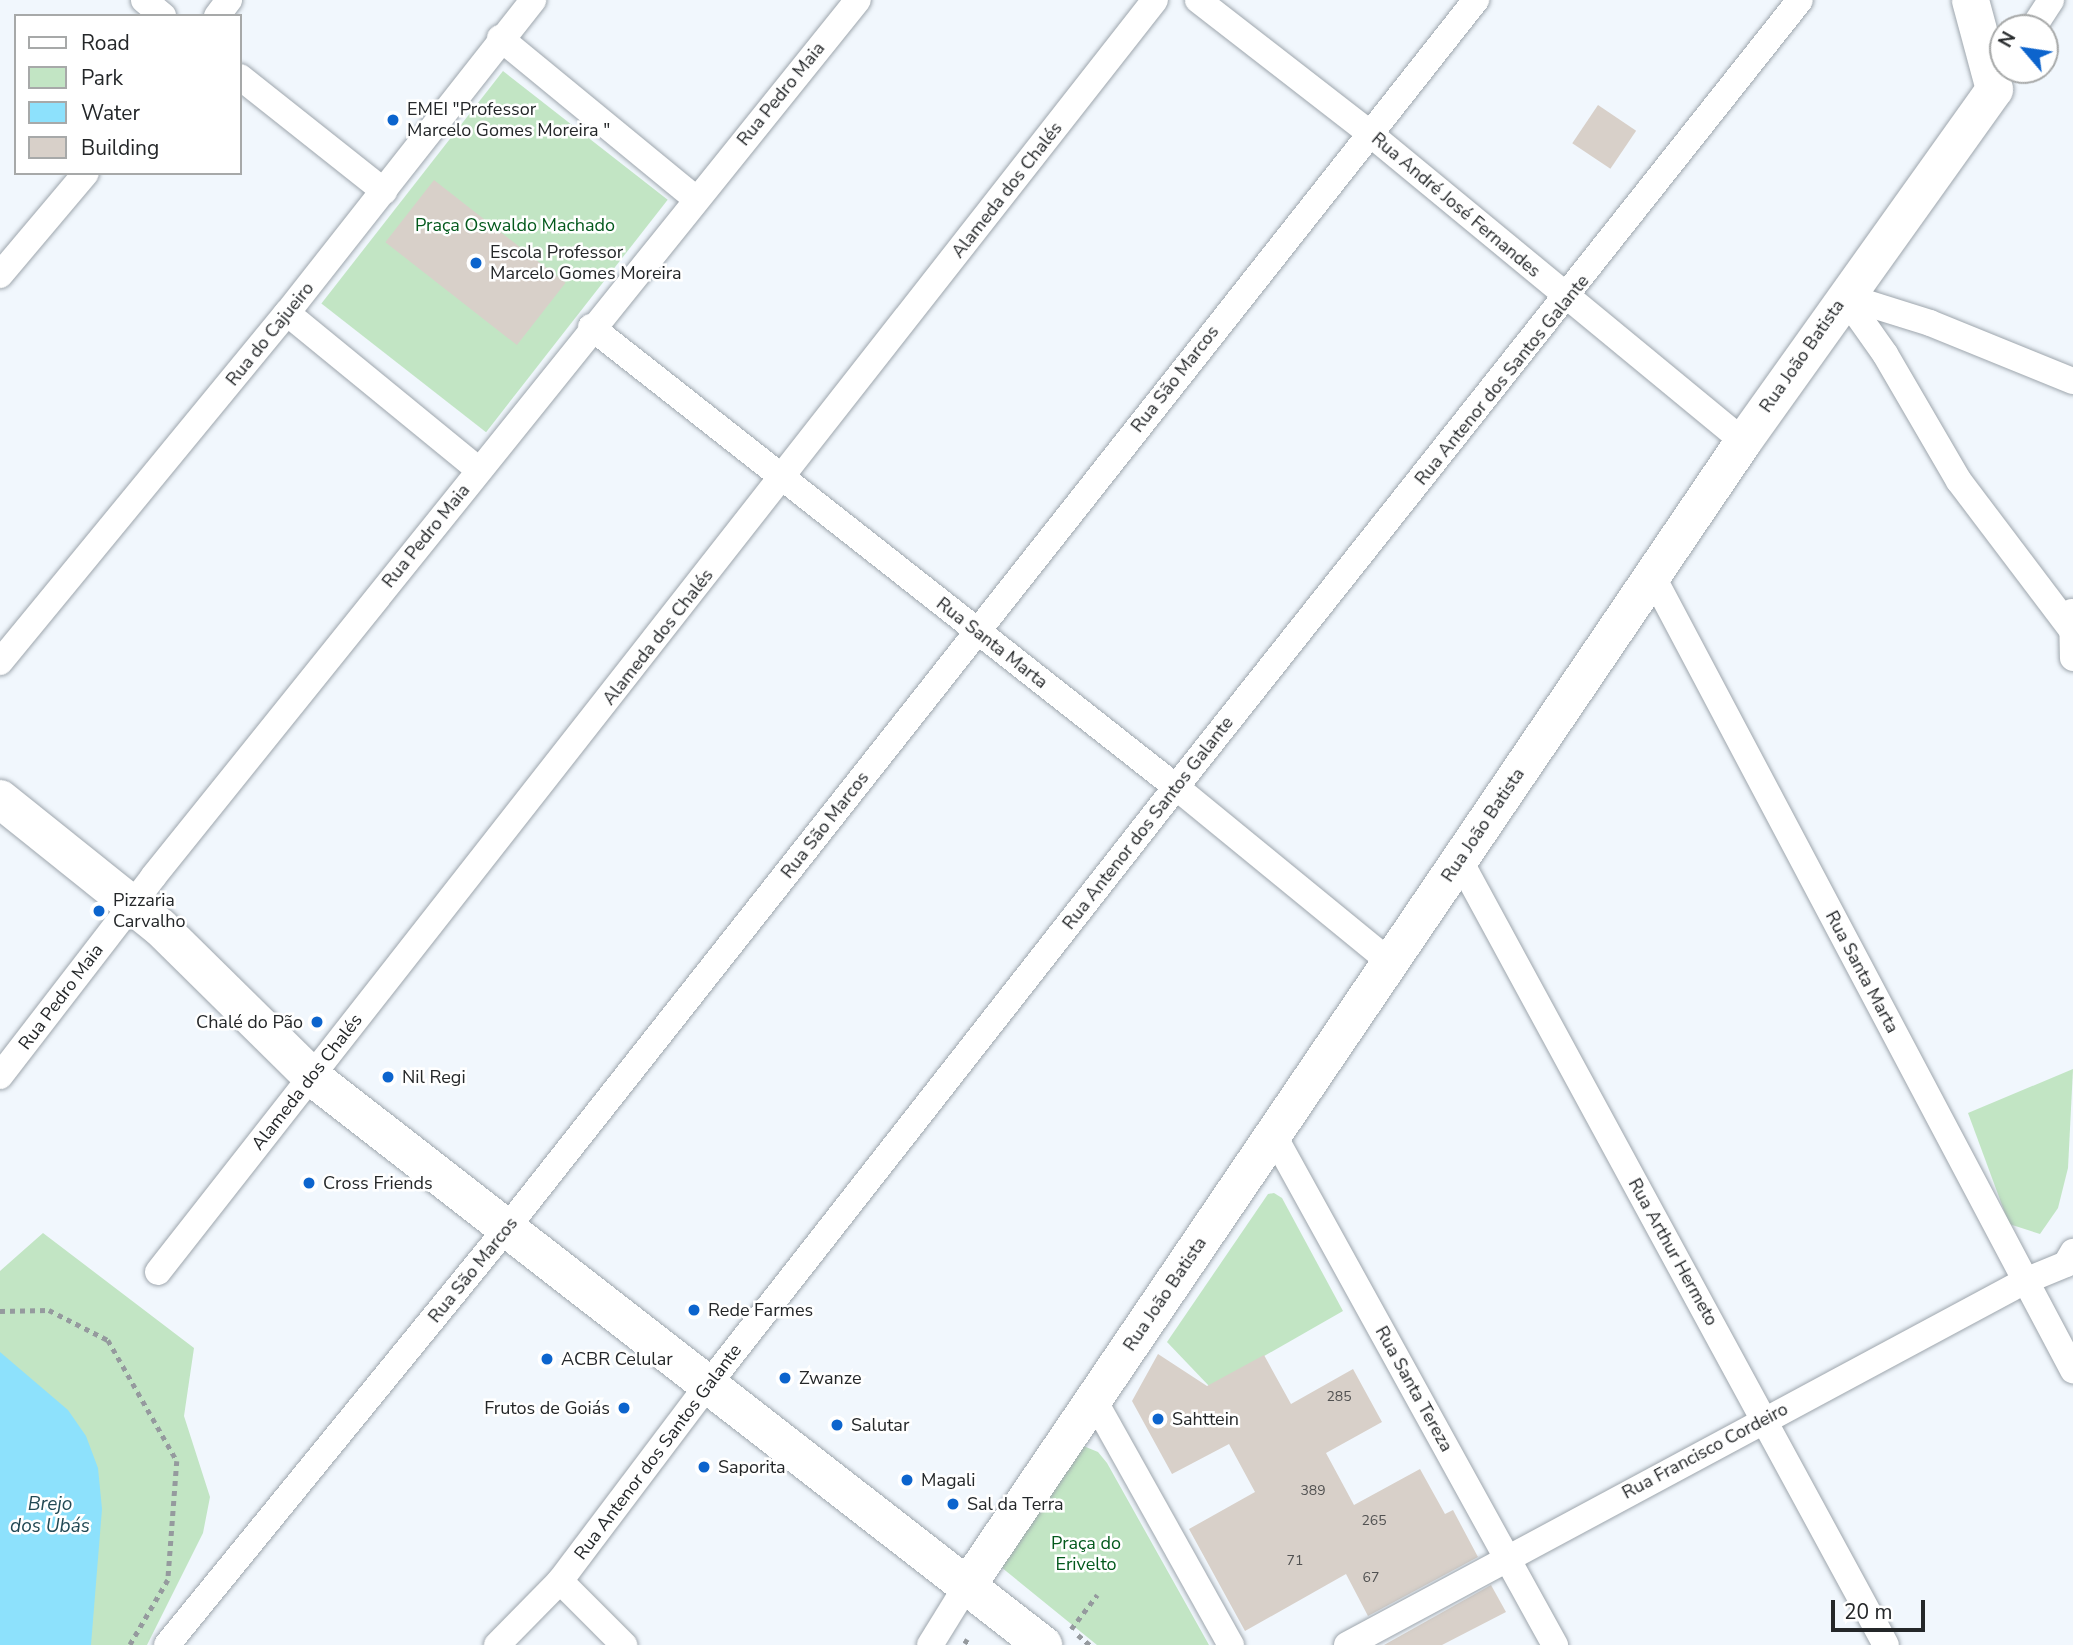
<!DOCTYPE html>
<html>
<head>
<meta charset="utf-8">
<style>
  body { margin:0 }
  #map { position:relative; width:2073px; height:1645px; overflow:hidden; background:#f1f7fd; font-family:"Nunito Sans",sans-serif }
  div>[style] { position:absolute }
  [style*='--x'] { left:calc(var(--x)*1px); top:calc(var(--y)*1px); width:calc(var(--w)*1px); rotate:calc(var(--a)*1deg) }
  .green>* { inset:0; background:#c2e5c4; transform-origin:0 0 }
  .water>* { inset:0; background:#8de1fc }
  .building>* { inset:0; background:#d8d0c9; transform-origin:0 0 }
  .path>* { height:4.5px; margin-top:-2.25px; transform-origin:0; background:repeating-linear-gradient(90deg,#959a9e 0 5px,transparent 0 10px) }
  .roads { filter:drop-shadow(0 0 2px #9ea6ad) drop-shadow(0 0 2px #9ea6ad) }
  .street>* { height:26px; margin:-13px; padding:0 13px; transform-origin:13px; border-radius:13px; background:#fff }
  .secondary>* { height:37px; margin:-18.5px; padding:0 18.5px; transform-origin:18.5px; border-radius:18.5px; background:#fff }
  .primary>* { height:38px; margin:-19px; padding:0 19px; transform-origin:19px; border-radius:19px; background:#fff }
  .dots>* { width:19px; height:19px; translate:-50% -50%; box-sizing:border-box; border:4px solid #fff; border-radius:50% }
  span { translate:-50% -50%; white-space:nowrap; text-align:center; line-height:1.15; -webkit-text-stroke:5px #fff; paint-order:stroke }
  .number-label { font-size:14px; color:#515151 }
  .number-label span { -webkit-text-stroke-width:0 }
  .street-label { font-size:18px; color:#242729 }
  .poi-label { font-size:18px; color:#242729 }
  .left { translate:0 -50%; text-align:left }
  .right { translate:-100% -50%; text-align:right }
  .park-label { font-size:18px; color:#03591c }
  .water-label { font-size:19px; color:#224954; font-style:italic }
  .legend { position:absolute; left:14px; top:14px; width:228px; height:161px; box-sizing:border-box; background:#fff; border:2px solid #a7a9a9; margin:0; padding:9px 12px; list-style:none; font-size:21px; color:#242729 }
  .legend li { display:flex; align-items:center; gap:14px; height:35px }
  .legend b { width:35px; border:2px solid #a7a9a9 }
  .north { position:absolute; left:1989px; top:14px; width:70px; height:70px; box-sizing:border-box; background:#fff; border:2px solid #a7a9a9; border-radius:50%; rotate:299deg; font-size:19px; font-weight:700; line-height:28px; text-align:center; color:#242729 }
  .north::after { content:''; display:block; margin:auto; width:24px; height:32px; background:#0c64cd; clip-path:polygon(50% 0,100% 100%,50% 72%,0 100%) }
  .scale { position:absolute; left:1831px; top:1600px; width:94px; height:32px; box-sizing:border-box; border:4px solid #242729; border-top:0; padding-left:9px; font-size:21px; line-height:24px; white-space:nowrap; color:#242729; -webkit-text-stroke:5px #fff; paint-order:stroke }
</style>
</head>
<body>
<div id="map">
  <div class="green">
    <i style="left:503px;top:71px;width:209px;height:295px;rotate:38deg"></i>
    <i style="clip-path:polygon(2073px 1069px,2068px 1168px,2058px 1208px,2040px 1234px,2009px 1224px,1968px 1113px)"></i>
    <i style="clip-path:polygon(1274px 1193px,1282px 1198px,1343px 1311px,1210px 1387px,1167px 1342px,1268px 1194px)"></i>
    <i style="clip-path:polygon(43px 1233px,194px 1348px,184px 1416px,210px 1497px,203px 1533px,147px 1645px,0 1645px,0 1271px)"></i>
    <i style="clip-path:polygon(1081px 1445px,1098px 1452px,1107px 1463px,1209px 1645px,1097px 1645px,1001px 1567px,1009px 1543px,1016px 1547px)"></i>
  </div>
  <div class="water">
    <i style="clip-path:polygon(0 1352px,68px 1410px,86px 1436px,98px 1468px,102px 1509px,91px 1645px,0 1645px)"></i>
  </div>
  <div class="building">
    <i style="left:1598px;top:105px;width:46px;height:46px;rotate:34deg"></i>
    <i style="left:434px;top:180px;width:167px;height:79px;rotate:38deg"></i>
    <i style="clip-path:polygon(1158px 1354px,1207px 1386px,1264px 1355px,1291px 1404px,1353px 1369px,1382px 1422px,1326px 1453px,1354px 1505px,1420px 1469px,1445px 1514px,1453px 1510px,1478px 1557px,1368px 1616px,1346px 1574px,1245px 1631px,1189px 1529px,1255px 1492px,1229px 1444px,1172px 1474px,1132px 1401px)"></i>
    <i style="clip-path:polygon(1491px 1585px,1506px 1612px,1442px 1645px,1384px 1645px)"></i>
  </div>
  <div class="path">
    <i style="--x:0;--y:1311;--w:49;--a:-1.2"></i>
    <i style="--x:49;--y:1310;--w:66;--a:27"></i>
    <i style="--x:108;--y:1340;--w:139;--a:60.3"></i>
    <i style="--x:177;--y:1461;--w:119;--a:94.3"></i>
    <i style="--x:168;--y:1580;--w:75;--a:120.3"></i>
    <i style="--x:1071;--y:1629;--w:43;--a:-52.6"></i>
    <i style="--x:1078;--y:1635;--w:16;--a:40"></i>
    <i style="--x:964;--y:1640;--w:9;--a:32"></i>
  </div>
  <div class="roads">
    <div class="street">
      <i style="--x:144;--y:0;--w:25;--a:40"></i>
      <i style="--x:1198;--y:0;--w:215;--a:37.8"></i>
      <i style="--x:1368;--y:132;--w:486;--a:39.5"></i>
      <i style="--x:217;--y:16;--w:20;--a:-53"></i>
      <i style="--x:2033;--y:28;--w:33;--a:-57"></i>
      <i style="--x:500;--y:38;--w:254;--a:39.4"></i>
      <i style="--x:240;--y:77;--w:184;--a:38.4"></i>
      <i style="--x:0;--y:275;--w:133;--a:-49.9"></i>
      <i style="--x:1844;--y:296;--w:71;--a:54.7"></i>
      <i style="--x:1885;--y:354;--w:147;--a:59.8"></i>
      <i style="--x:1959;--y:481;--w:186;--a:52.9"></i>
      <i style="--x:1844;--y:296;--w:90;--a:17.4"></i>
      <i style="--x:1930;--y:323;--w:154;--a:22.1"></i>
      <i style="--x:287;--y:313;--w:248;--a:39.3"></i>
      <i style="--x:591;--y:327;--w:744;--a:38.18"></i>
      <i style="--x:1176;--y:787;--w:276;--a:39.3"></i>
      <i style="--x:1652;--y:575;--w:900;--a:62.1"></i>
      <i style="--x:2072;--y:612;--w:46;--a:88.8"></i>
      <i style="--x:0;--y:662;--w:452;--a:-50.6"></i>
      <i style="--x:287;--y:313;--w:398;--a:-51.8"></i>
      <i style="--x:1459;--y:859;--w:894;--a:61.49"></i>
      <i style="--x:0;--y:1076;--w:251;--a:-52.4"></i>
      <i style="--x:153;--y:877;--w:1125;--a:-51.21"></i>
      <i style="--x:1273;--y:1134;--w:584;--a:61.11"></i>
      <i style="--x:158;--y:1272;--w:1616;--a:-51.91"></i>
      <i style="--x:1094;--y:1400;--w:281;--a:60.8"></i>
      <i style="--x:560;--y:1581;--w:91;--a:45"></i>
      <i style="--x:167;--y:1645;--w:537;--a:-50.82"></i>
      <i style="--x:506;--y:1229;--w:1566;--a:-51.72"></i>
      <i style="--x:497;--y:1645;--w:90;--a:-45.5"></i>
      <i style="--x:560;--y:1581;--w:244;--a:-53"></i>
      <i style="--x:707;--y:1386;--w:761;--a:-51.94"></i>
      <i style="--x:1176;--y:787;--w:1004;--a:-51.59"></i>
      <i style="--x:930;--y:1645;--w:70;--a:-58.3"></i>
      <i style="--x:1347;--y:1645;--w:770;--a:-28.23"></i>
      <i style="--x:2025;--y:1281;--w:44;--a:-22.5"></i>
      <i style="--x:2066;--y:1264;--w:14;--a:-60"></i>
    </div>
    <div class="secondary">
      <i style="--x:967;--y:1585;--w:1382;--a:-55.85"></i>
      <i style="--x:1743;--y:441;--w:432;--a:-54.5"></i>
      <i style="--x:1994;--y:89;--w:92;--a:-105.1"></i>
    </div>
    <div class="primary">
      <i style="--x:0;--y:799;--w:205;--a:38.7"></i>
      <i style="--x:160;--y:927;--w:214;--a:44.6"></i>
      <i style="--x:312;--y:1077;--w:926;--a:37.85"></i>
    </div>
  </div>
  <div class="dots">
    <i style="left:393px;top:120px;background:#0c64cd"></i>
    <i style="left:476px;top:263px;background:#0c64cd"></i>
    <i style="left:99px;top:911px;background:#0c64cd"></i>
    <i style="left:317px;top:1022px;background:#0c64cd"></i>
    <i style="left:388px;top:1077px;background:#0c64cd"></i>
    <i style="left:309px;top:1183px;background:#0c64cd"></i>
    <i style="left:694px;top:1310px;background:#0c64cd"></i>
    <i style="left:547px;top:1359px;background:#0c64cd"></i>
    <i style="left:785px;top:1378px;background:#0c64cd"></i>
    <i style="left:624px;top:1408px;background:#0c64cd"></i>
    <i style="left:1158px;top:1419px;background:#0c64cd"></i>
    <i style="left:837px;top:1425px;background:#0c64cd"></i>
    <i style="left:704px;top:1467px;background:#0c64cd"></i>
    <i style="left:907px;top:1480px;background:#0c64cd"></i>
    <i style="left:953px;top:1504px;background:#0c64cd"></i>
  </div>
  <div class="number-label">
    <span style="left:1339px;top:1397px">285</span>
    <span style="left:1313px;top:1491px">389</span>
    <span style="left:1374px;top:1521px">265</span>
    <span style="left:1295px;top:1561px">71</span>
    <span style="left:1371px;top:1578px">67</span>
  </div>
  <div class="street-label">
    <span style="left:781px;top:94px;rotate:-51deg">Rua Pedro Maia</span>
    <span style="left:1007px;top:190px;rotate:-52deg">Alameda dos Chalés</span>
    <span style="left:1456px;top:205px;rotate:40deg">Rua André José Fernandes</span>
    <span style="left:270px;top:334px;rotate:-51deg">Rua do Cajueiro</span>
    <span style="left:1802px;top:356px;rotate:-55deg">Rua João Batista</span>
    <span style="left:1175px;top:379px;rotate:-52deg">Rua São Marcos</span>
    <span style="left:1502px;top:380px;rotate:-51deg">Rua Antenor dos Santos Galante</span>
    <span style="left:426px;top:536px;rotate:-51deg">Rua Pedro Maia</span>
    <span style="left:658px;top:637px;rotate:-52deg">Alameda dos Chalés</span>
    <span style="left:992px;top:643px;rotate:38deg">Rua Santa Marta</span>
    <span style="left:1148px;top:823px;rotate:-52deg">Rua Antenor dos Santos Galante</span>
    <span style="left:825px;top:825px;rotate:-52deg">Rua São Marcos</span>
    <span style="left:1483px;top:825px;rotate:-56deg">Rua João Batista</span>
    <span style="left:1862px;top:972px;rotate:62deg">Rua Santa Marta</span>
    <span style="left:61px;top:997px;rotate:-53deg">Rua Pedro Maia</span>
    <span style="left:307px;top:1082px;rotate:-52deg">Alameda dos Chalés</span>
    <span style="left:1673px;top:1252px;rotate:61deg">Rua Arthur Hermeto</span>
    <span style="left:473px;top:1270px;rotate:-51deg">Rua São Marcos</span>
    <span style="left:1165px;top:1294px;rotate:-56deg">Rua João Batista</span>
    <span style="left:1414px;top:1389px;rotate:61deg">Rua Santa Tereza</span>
    <span style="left:1705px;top:1451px;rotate:-28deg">Rua Francisco Cordeiro</span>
    <span style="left:658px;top:1452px;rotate:-53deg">Rua Antenor dos Santos Galante</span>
  </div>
  <div class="poi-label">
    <span class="left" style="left:407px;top:120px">EMEI "Professor<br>Marcelo Gomes Moreira "</span>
    <span class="left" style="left:490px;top:263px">Escola Professor<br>Marcelo Gomes Moreira</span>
    <span class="left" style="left:113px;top:911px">Pizzaria<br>Carvalho</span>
    <span class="right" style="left:303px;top:1022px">Chalé do Pão</span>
    <span class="left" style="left:402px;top:1077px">Nil Regi</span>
    <span class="left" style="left:323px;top:1183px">Cross Friends</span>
    <span class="left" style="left:708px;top:1310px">Rede Farmes</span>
    <span class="left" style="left:561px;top:1359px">ACBR Celular</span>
    <span class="left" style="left:799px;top:1378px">Zwanze</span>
    <span class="right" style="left:610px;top:1408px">Frutos de Goiás</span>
    <span class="left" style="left:1172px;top:1419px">Sahttein</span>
    <span class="left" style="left:851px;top:1425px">Salutar</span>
    <span class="left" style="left:718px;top:1467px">Saporita</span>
    <span class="left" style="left:921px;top:1480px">Magali</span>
    <span class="left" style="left:967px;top:1504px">Sal da Terra</span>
  </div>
  <div class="park-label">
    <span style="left:515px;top:225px">Praça Oswaldo Machado</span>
    <span style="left:1086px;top:1554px">Praça do<br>Erivelto</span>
  </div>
  <div class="water-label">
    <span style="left:50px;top:1516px">Brejo<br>dos Ubás</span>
  </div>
  <ul class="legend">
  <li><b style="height:9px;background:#fff"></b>Road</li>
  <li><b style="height:19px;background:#c2e5c4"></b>Park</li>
  <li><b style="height:19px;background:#8de1fc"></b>Water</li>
  <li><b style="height:19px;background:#d8d0c9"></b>Building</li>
  </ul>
  <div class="north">N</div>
  <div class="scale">20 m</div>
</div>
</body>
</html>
